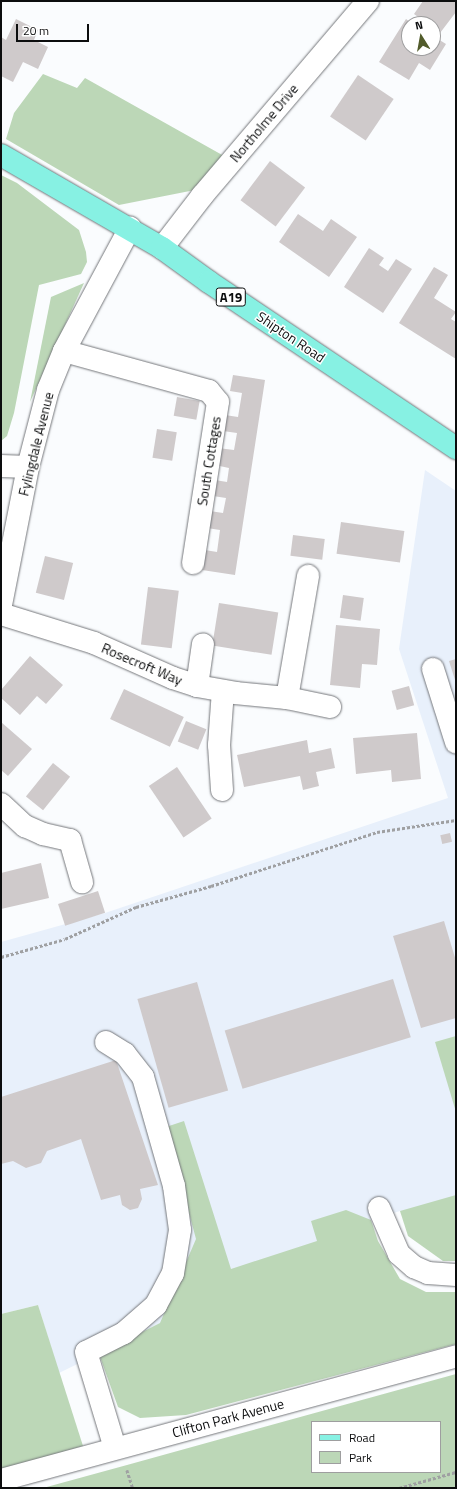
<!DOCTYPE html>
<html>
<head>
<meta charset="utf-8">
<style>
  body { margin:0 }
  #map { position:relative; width:457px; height:1489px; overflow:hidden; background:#fafcfe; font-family:"Titillium Web",sans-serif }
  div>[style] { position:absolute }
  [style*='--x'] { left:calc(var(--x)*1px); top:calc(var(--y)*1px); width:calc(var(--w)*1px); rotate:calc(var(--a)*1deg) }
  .built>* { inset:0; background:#e8f0fb }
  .green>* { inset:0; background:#bcd7b7 }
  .building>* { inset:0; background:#cfcacb; transform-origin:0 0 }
  .path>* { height:2.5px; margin-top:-1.25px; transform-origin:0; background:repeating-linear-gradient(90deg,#9fa0a2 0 3px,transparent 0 5px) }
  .roads { filter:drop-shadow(0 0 1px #75777b) drop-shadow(0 0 1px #75777b) }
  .minor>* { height:22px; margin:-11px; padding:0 11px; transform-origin:11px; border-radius:11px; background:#fff }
  .major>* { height:22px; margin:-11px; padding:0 11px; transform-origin:11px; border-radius:11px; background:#87f1e3 }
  span { translate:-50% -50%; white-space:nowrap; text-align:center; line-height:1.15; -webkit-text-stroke:3px #fff; paint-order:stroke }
  .shield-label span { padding:1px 3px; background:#fff; border:1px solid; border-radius:3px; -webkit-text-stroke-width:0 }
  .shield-label { font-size:13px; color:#0c0d0e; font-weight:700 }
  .street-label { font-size:14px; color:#0c0d0e }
  .frame { position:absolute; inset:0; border:2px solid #0c0d0e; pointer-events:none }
  .legend { position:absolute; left:311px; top:1421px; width:130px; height:52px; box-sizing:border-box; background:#fff; border:1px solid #9e9e9f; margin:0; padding:5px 7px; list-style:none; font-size:12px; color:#0c0d0e }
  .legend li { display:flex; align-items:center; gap:8px; height:20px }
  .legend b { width:20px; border:1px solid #9e9e9f }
  .north { position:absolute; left:401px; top:16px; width:40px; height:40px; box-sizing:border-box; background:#fff; border:1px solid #9e9e9f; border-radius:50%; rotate:349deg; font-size:11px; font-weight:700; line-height:16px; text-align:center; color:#0c0d0e }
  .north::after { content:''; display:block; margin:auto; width:14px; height:18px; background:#525c2b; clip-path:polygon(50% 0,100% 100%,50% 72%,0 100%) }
  .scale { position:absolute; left:16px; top:24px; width:73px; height:18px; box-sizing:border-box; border:2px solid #0c0d0e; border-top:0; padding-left:5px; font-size:12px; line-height:14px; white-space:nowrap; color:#0c0d0e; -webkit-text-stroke:3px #fff; paint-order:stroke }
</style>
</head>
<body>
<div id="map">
  <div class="built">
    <i style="clip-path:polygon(425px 470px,456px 491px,456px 1210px,400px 1211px,371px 1220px,59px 1373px,38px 1305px,1px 1314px,1px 942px,105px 913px,448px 798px,399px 649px)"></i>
  </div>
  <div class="green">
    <i style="clip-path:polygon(43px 74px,77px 88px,85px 78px,224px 156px,200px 189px,119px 205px,6px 139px,14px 113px)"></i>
    <i style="clip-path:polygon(1px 175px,17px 183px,79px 230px,86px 252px,87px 262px,81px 274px,39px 285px,14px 413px,7px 436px,1px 441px)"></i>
    <i style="clip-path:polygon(84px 283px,30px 402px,51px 297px)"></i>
    <i style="clip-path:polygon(456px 1036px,456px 1112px,435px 1042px)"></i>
    <i style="clip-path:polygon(184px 1121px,231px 1269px,317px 1241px,311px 1221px,346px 1210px,371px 1220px,378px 1241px,400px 1279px,426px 1292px,456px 1292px,456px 1344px,186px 1415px,140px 1418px,118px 1407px,99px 1354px,160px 1323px,196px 1239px,166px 1127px)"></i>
    <i style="clip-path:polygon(456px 1195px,456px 1261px,443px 1261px,408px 1236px,400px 1211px)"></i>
    <i style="clip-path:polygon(38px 1305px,83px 1446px,1px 1470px,1px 1314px)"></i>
    <i style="clip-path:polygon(evenodd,456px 1374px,456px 1488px,43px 1488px,127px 1465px,456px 1374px,312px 1422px,440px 1422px,440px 1472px,312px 1472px,312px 1422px)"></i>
  </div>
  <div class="building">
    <i style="clip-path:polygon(423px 1px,456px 1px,456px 12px,440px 33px,433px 28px,433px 24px,428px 24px,414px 14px)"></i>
    <i style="clip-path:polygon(16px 19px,38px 30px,34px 40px,48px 47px,38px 69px,23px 62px,13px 82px,1px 76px,1px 37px,6px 40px)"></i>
    <i style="clip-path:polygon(406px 19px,413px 24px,409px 24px,409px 48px,433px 48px,433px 36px,446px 44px,430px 70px,419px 63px,409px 80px,379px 62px)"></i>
    <i style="left:358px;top:75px;width:43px;height:50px;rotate:34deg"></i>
    <i style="left:270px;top:161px;width:44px;height:49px;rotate:37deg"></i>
    <i style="clip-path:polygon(298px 214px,323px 231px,331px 219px,357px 237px,329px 277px,279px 242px)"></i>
    <i style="clip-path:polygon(369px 248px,384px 258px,379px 265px,388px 271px,396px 259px,412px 269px,383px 313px,344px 287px)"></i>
    <i style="clip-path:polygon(434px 267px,448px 275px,434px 298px,456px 312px,451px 319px,456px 322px,456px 359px,399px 323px)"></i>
    <i style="clip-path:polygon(233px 375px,265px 380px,235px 575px,202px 570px,205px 550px,217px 552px,220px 530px,207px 528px,210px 511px,223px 513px,226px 498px,213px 496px,215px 480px,227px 482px,229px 468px,215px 465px,218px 448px,234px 450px,237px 433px,223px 431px,225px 415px,238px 417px,242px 393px,230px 391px)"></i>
    <i style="left:177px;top:397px;width:23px;height:19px;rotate:10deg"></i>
    <i style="left:157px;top:429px;width:20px;height:29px;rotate:9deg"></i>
    <i style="left:341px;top:522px;width:64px;height:32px;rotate:8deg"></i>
    <i style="left:293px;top:535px;width:32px;height:21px;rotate:7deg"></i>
    <i style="left:45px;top:556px;width:29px;height:38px;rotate:14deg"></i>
    <i style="left:148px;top:587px;width:31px;height:58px;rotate:7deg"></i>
    <i style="left:343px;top:595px;width:21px;height:23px;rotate:8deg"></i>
    <i style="left:219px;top:603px;width:60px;height:43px;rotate:9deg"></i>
    <i style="clip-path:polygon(336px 625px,380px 629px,377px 665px,362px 664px,360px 688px,330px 685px)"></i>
    <i style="clip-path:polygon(30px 656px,63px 685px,46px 704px,37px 696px,20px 715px,1px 698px,1px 690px)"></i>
    <i style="clip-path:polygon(456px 659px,456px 683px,449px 661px)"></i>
    <i style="left:409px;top:686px;width:20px;height:18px;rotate:75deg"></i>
    <i style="left:124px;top:689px;width:66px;height:33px;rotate:25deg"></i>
    <i style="left:186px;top:721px;width:22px;height:22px;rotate:22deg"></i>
    <i style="clip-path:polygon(1px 722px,32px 749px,8px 776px,1px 770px)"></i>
    <i style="clip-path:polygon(417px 733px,421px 779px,392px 782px,391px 770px,356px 774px,353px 738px)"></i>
    <i style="clip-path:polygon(307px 740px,309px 753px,331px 748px,335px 768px,316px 772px,319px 786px,303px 790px,300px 776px,244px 787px,237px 755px)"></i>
    <i style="left:53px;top:763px;width:22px;height:43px;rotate:39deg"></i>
    <i style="left:177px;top:767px;width:62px;height:34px;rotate:56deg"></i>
    <i style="left:450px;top:833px;width:9px;height:10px;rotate:77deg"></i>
    <i style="clip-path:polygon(41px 863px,49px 898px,1px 909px,1px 873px)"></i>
    <i style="left:98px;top:891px;width:23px;height:42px;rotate:72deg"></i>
    <i style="clip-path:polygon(444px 921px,456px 961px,456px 1018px,421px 1028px,393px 936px)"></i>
    <i style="left:393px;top:979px;width:61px;height:176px;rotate:73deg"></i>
    <i style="left:197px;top:982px;width:113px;height:62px;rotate:74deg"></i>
    <i style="clip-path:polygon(116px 1060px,158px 1185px,140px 1189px,142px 1199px,138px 1208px,130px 1210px,122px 1205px,120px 1195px,101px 1200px,81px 1139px,47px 1151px,41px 1163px,26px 1168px,13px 1161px,1px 1164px,1px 1097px)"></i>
  </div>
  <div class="path">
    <i style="--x:1;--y:957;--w:66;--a:-15.7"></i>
    <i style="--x:65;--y:939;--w:78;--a:-24.3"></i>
    <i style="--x:136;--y:907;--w:78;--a:-15.6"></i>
    <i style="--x:211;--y:886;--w:175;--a:-18"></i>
    <i style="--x:377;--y:832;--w:80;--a:-8.6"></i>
    <i style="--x:127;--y:1470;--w:19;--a:72"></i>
    <i style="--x:399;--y:1488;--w:59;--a:-15.7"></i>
  </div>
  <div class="roads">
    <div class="minor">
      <i style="--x:162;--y:248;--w:66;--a:-52.4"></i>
      <i style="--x:202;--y:196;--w:256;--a:-49.6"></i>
      <i style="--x:64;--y:351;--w:150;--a:15.4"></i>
      <i style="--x:209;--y:391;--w:14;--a:51"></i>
      <i style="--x:218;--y:402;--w:163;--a:98.8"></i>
      <i style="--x:1;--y:466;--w:27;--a:2"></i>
      <i style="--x:1;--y:605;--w:141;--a:-78.9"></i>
      <i style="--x:28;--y:467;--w:80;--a:-75.4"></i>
      <i style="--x:48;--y:390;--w:42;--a:-67.7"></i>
      <i style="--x:64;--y:351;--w:140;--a:-61.8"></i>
      <i style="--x:1;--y:614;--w:97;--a:17.3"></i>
      <i style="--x:94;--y:643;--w:86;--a:23.9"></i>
      <i style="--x:173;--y:678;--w:25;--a:18"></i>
      <i style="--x:197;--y:686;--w:39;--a:10"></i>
      <i style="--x:235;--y:693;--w:52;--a:5.5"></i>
      <i style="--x:287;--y:698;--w:44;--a:11.8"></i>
      <i style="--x:433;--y:669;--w:77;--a:72.5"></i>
      <i style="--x:197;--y:686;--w:42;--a:-81.9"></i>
      <i style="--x:287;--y:698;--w:124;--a:-80.2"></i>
      <i style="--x:222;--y:790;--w:45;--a:-93.8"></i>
      <i style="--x:219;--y:745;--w:54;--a:-85.8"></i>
      <i style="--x:1;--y:804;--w:33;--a:43"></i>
      <i style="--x:25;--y:826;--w:20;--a:24"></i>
      <i style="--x:43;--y:834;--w:28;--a:13"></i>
      <i style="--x:70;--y:840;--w:44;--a:74.1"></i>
      <i style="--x:106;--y:1042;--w:22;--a:32"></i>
      <i style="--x:125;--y:1054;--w:29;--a:52"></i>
      <i style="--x:143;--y:1077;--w:113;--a:74.1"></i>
      <i style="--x:174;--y:1186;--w:44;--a:82.2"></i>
      <i style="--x:180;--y:1230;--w:44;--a:99.2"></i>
      <i style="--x:173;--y:1273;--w:36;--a:118"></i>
      <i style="--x:156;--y:1305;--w:43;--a:138.8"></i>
      <i style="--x:124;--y:1333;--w:42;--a:153.4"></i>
      <i style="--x:86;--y:1352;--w:100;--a:73.2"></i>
      <i style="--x:379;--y:1208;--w:50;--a:66.5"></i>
      <i style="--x:399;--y:1254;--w:20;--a:41"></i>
      <i style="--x:414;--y:1267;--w:15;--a:23"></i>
      <i style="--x:428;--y:1273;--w:28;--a:4"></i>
      <i style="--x:1;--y:1480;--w:472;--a:-15.2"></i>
    </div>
    <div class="major">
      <i style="--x:1;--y:155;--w:186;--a:30"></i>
      <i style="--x:162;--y:248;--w:58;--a:35.9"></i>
      <i style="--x:209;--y:282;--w:298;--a:33.9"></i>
    </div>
  </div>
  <div class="shield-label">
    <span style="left:231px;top:297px">A19</span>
  </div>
  <div class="street-label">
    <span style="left:264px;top:123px;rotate:-50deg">Northolme Drive</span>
    <span style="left:291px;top:337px;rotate:34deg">Shipton Road</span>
    <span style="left:36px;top:444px;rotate:-76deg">Fylingdale Avenue</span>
    <span style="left:209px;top:461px;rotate:-81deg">South Cottages</span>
    <span style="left:142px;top:664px;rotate:23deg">Rosecroft Way</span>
    <span style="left:228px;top:1418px;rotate:-15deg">Clifton Park Avenue</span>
  </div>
  <div class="frame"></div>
  <ul class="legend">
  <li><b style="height:5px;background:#87f1e3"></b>Road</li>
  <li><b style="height:11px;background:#bcd7b7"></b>Park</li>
  </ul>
  <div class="north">N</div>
  <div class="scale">20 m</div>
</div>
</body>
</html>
